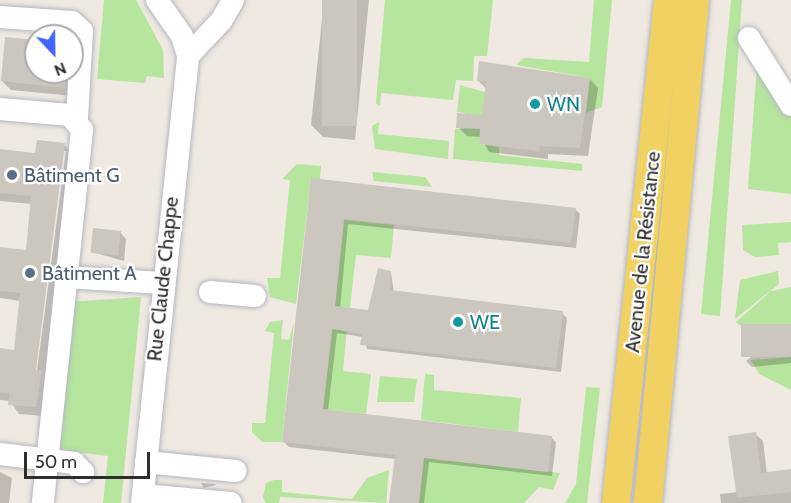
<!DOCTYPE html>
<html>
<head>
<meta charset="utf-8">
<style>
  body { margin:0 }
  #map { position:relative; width:791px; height:503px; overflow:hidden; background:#efe9e1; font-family:Cabin,sans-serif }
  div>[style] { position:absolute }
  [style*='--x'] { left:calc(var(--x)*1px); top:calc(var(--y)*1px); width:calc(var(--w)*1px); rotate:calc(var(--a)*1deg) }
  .green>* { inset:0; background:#b6e59e }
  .shadow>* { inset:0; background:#0003 }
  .building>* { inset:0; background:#cbc7bf; transform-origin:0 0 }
  .roads { filter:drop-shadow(0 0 2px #b4b7c1) drop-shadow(0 0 2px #b4b7c1) }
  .minor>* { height:22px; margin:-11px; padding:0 11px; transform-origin:11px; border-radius:11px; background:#fff }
  .major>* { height:28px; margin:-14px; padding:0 14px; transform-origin:14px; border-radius:14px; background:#f2d163 }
  .dots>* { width:16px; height:16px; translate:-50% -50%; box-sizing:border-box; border:3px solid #fff; border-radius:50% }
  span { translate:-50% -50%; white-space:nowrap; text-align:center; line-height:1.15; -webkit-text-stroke:4.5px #fff; paint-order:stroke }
  .culture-label { font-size:20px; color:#0d838f }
  .left { translate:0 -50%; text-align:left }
  .service-label { font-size:20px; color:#4e5e75 }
  .street-label { font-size:20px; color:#2e2e2e }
  .north { position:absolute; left:24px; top:24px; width:60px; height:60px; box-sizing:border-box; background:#fff; border:2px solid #ababab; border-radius:50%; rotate:158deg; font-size:16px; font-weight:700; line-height:24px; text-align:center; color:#2e2e2e }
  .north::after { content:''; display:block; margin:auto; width:21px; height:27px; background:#4264fb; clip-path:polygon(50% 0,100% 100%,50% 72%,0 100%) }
  .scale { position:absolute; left:24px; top:452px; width:126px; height:27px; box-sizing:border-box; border:3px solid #2e2e2e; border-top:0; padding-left:8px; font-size:18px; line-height:21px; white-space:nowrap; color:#2e2e2e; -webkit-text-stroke:4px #fff; paint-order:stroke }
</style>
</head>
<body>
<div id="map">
  <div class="green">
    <i style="clip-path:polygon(104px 0,136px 0,163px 50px,164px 78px,147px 76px,145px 83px,97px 79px)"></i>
    <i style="clip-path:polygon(385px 0,493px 0,487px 56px,474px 56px,473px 81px,456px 80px,453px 100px,381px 93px,380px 106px,376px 103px)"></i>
    <i style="clip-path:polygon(594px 0,612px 0,602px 107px,586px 113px,590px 78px,516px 65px,524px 58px,589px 62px)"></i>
    <i style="clip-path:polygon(731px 0,742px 0,720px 316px,701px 314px)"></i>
    <i style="clip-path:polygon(757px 65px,791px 117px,791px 194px,748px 189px)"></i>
    <i style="clip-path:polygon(460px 85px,485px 92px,479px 144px,499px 147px,499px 155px,582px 164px,582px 171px,453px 159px,455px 129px,464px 129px,465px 113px,457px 112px)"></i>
    <i style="clip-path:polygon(379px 122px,378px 134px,449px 141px,448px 159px,375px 149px,372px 126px)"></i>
    <i style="clip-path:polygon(297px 164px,321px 166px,320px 179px,311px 179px,296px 304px,270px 297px,267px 278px,280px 278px,290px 180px,282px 179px)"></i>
    <i style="clip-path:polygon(372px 172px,425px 177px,432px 187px,374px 181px)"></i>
    <i style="clip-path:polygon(344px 220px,394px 225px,391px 258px,356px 255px,350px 308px,335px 306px)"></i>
    <i style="clip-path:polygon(791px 222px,791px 242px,778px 243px,779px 255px,755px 257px,743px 250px,742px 225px)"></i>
    <i style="clip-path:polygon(778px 271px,779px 284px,735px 319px,740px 280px)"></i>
    <i style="clip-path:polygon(791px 287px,791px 324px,745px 329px,736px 322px,771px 291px)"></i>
    <i style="clip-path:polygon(141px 297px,121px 503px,103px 503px,108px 456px,49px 449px,69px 302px)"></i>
    <i style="clip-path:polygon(334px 316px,348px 317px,343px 371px,371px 374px,366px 414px,323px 409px)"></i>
    <i style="clip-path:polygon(283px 320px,281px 339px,289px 340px,294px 321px,282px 442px,262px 442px,252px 432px,252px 423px,265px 423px,274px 333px,265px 331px,270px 322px)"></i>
    <i style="clip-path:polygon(791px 357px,791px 390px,759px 374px,751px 360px)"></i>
    <i style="clip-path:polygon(425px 374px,434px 375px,434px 390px,521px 398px,518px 432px,421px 420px)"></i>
    <i style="clip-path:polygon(380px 376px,417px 379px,414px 402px,377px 402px)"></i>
    <i style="clip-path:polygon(586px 387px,600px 388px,587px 503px,565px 503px,576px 484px)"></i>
    <i style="clip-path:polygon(417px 457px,560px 473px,553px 490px,539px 487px,524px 503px,419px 503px)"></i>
    <i style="clip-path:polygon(389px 470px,386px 503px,280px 497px,279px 503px,266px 503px,263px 497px,266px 483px,274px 480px,282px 480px,282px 492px,352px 499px,367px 478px)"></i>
  </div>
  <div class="shadow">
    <i style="clip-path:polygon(324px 0,369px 0,355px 140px,323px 137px,311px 125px)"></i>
    <i style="clip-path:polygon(36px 41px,36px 72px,72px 72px,73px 96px,11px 90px,2px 81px)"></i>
    <i style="clip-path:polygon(590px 79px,598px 88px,588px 156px,548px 154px,548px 159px,489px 152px,481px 137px,467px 136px,458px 127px,483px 117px,487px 89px,478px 81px)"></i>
    <i style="clip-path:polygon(evenodd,64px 145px,74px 154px,45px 416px,19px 414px,10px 401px,0 400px,0 350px,15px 351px,20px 301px,0 298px,0 248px,27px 251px,32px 204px,0 201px,0 150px,37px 154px,64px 145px,63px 151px,66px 151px,36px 378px,33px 377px,63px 151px)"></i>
    <i style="clip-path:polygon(312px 180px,575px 209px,580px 214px,576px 248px,348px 224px,340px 309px,369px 312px,391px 272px,394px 293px,562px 313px,567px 318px,561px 372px,367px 349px,363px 337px,337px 333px,328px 411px,551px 437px,556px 442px,552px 476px,429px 462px,424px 503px,391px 503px,396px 459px,289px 447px,284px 442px)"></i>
    <i style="clip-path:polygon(120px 232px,126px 239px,124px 261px,92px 252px)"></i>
    <i style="clip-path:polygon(791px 326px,791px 363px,752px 367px,746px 361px)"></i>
    <i style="clip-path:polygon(755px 434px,763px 441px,767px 474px,791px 471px,791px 503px,721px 503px,720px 494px,738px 492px)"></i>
    <i style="clip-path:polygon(0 472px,12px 478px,9px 503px,0 503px)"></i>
    <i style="clip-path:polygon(201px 483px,215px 484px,216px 485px,204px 488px)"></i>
  </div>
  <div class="building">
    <i style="left:322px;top:0;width:35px;height:126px"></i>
    <i style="clip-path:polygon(5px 37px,36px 40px,36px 72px,66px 72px,65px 88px,1px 81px)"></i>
    <i style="clip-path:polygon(479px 61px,590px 78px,580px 148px,540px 146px,539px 151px,479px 144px,480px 129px,456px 128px,457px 113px,482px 115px,486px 82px,477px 81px)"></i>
    <i style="clip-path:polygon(37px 140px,65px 143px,36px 370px,42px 370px,36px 407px,8px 405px,10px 393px,0 392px,0 348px,14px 350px,20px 293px,0 291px,0 247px,26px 250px,31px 196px,0 193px,0 149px,35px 153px)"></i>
    <i style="clip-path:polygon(311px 178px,576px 208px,571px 243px,344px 219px,335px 306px,368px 310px,378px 268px,391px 271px,390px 290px,563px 311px,556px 368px,360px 345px,362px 334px,332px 329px,323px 409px,552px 436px,548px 472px,424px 458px,419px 503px,389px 503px,395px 455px,282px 442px)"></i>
    <i style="left:93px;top:228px;width:28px;height:25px;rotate:6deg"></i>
    <i style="left:791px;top:324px;width:33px;height:50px;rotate:90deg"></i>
    <i style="clip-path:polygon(756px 432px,761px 473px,791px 469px,791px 492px,737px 498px,728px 436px)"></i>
  </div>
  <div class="roads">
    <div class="minor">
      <i style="--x:157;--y:0;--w:44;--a:55.2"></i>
      <i style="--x:182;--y:36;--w:21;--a:73"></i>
      <i style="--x:188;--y:56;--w:48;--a:-46.7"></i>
      <i style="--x:221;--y:21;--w:24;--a:-60"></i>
      <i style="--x:0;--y:17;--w:72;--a:4"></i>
      <i style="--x:72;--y:22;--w:13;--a:42"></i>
      <i style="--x:82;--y:31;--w:88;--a:93.3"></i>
      <i style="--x:749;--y:38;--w:79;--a:57.9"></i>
      <i style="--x:0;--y:109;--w:70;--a:4.9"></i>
      <i style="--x:70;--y:115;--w:19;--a:51"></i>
      <i style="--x:82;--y:130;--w:375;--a:96"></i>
      <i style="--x:67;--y:277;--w:94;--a:3.7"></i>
      <i style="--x:210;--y:292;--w:45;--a:5.1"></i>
      <i style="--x:0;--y:454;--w:75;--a:6.9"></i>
      <i style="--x:74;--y:463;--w:13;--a:45"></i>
      <i style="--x:146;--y:462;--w:90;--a:5.7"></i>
      <i style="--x:143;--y:495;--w:88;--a:5.2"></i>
      <i style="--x:142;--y:503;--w:449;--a:-84.1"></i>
    </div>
    <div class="major">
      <i style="--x:616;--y:503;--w:506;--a:-84.1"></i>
      <i style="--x:648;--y:503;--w:505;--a:-84.66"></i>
    </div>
  </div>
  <div class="dots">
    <i style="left:535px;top:104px;background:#0f9aa8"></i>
    <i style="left:12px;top:175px;background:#5c6f8a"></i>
    <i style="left:30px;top:273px;background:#5c6f8a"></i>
    <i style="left:458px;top:322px;background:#0f9aa8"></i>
  </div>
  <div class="culture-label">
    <span class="left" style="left:547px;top:104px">WN</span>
    <span class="left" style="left:470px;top:322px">WE</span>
  </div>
  <div class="service-label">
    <span class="left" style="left:24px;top:175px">Bâtiment G</span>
    <span class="left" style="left:42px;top:273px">Bâtiment A</span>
  </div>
  <div class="street-label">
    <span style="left:643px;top:252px;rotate:-84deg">Avenue de la Résistance</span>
    <span style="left:163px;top:279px;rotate:-84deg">Rue Claude Chappe</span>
  </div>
  <div class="north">N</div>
  <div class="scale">50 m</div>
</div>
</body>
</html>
